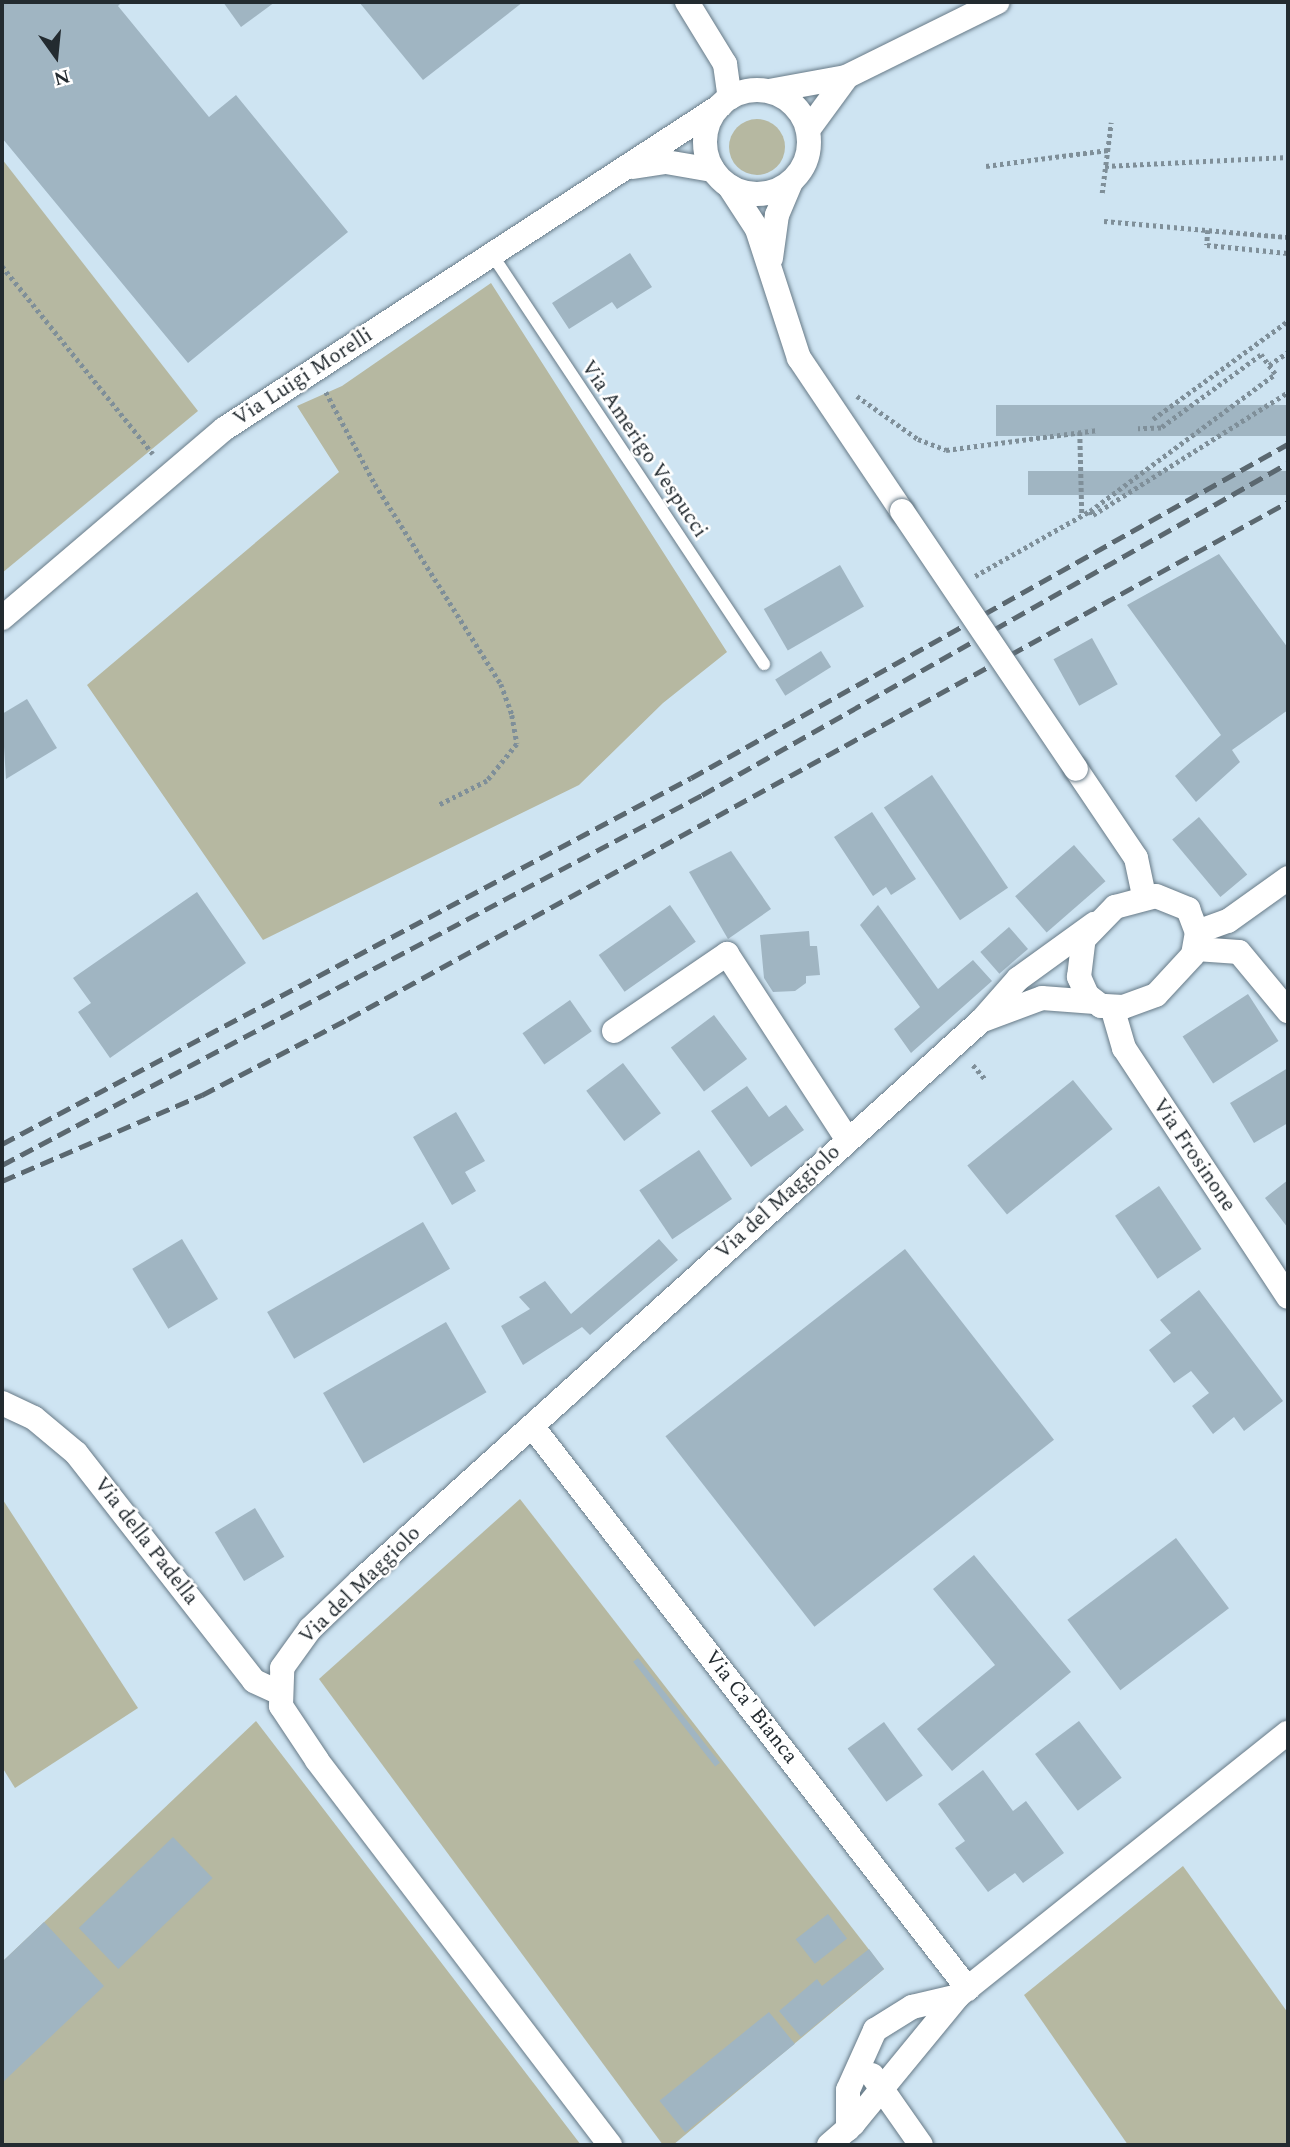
<!DOCTYPE html>
<html>
<head>
<meta charset="utf-8">
<style>
  body { margin:0 }
  #map { position:relative; width:1290px; height:2147px; overflow:hidden; background:#cee4f2; font-family:Spectral,serif }
  div>[style] { position:absolute }
  [style*='--x'] { left:calc(var(--x)*1px); top:calc(var(--y)*1px); width:calc(var(--w)*1px); rotate:calc(var(--a)*1deg) }
  .green>* { inset:0; background:#b6b8a1 }
  .round { border-radius:50% }
  .building>* { inset:0; background:#a0b5c2; transform-origin:0 0 }
  .path>* { height:4.5px; margin-top:-2.25px; transform-origin:0; background:repeating-linear-gradient(90deg,#7f8f99 0 3.5px,transparent 0 7px) }
  .roads { filter:drop-shadow(0 0 2px #677a87) drop-shadow(0 0 2px #677a87) }
  .lane>* { height:12px; margin:-6px; padding:0 6px; transform-origin:6px; border-radius:6px; background:#fff }
  .street>* { height:24px; margin:-12px; padding:0 12px; transform-origin:12px; border-radius:12px; background:#fff }
  .street>.ring { margin:-12px; padding:0; box-sizing:content-box; background:none; border:24px solid #fff; border-radius:50% }
  .rail>* { height:5px; margin-top:-2.5px; transform-origin:0; background:repeating-linear-gradient(90deg,#5b6870 0 14px,transparent 0 21px) }
  .bridges { filter:drop-shadow(0 0 2px #677a87) drop-shadow(0 0 2px #677a87) }
  .street-bridge>* { height:24px; margin:-12px; padding:0 12px; transform-origin:12px; border-radius:12px; background:#fff }
  span { translate:-50% -50%; white-space:nowrap; text-align:center; line-height:1.15; -webkit-text-stroke:5px #fff; paint-order:stroke }
  .street-label { font-size:21px; color:#232b30 }
  .frame { position:absolute; inset:0; border:4px solid #232b30; pointer-events:none }
  .north { position:absolute; left:21px; top:21px; width:70px; height:70px; -webkit-text-stroke:5px #fff; paint-order:stroke; rotate:165deg; font-size:19px; font-weight:700; line-height:28px; text-align:center; color:#232b30 }
  .north::after { content:''; display:block; margin:auto; width:24px; height:32px; background:#232b30; clip-path:polygon(50% 0,100% 100%,50% 72%,0 100%) }
</style>
</head>
<body>
<div id="map">
  <div class="green">
    <i class="round" style="left:729px;top:119px;width:56px;height:56px"></i>
    <i style="clip-path:polygon(2px 159px,198px 411px,2px 573px)"></i>
    <i style="clip-path:polygon(491px 283px,727px 652px,663px 703px,579px 785px,263px 940px,87px 685px,339px 472px,297px 406px,342px 386px)"></i>
    <i style="clip-path:polygon(520px 1499px,884px 1969px,673px 2145px,663px 2145px,319px 1679px)"></i>
    <i style="clip-path:polygon(3px 1500px,138px 1708px,15px 1788px,2px 1767px)"></i>
    <i style="clip-path:polygon(256px 1721px,581px 2145px,2px 2145px,2px 1962px)"></i>
    <i style="clip-path:polygon(1183px 1866px,1288px 2013px,1288px 2145px,1128px 2145px,1024px 1995px)"></i>
  </div>
  <div class="building">
    <i style="clip-path:polygon(2px 2px,122px 2px,118px 6px,209px 117px,236px 95px,348px 232px,188px 363px,2px 138px)"></i>
    <i style="clip-path:polygon(223px 2px,275px 2px,241px 27px)"></i>
    <i style="clip-path:polygon(359px 2px,523px 2px,423px 80px)"></i>
    <i style="clip-path:polygon(630px 253px,652px 287px,617px 309px,612px 302px,569px 329px,552px 303px)"></i>
    <i style="left:1288px;top:405px;width:31px;height:292px;rotate:90deg"></i>
    <i style="left:1288px;top:471px;width:24px;height:260px;rotate:90deg"></i>
    <i style="clip-path:polygon(1219px 554px,1288px 648px,1288px 710px,1232px 750px,1240px 762px,1196px 802px,1175px 776px,1221px 735px,1127px 605px)"></i>
    <i style="left:840px;top:565px;width:48px;height:88px;rotate:60deg"></i>
    <i style="left:1092px;top:638px;width:53px;height:44px;rotate:61deg"></i>
    <i style="left:821px;top:651px;width:19px;height:54px;rotate:58deg"></i>
    <i style="clip-path:polygon(27px 699px,57px 748px,6px 779px,2px 714px)"></i>
    <i style="left:932px;top:775px;width:136px;height:58px;rotate:56deg"></i>
    <i style="clip-path:polygon(872px 812px,916px 879px,891px 895px,886px 887px,873px 896px,834px 837px)"></i>
    <i style="left:1199px;top:817px;width:75px;height:35px;rotate:50deg"></i>
    <i style="left:1074px;top:845px;width:48px;height:78px;rotate:49deg"></i>
    <i style="clip-path:polygon(731px 851px,771px 909px,728px 939px,689px 872px)"></i>
    <i style="clip-path:polygon(197px 892px,246px 963px,110px 1058px,78px 1012px,91px 1003px,73px 978px)"></i>
    <i style="left:670px;top:905px;width:45px;height:87px;rotate:55deg"></i>
    <i style="clip-path:polygon(878px 905px,938px 989px,973px 960px,992px 981px,911px 1053px,894px 1029px,920px 1007px,860px 925px)"></i>
    <i style="left:1009px;top:927px;width:29px;height:38px;rotate:49deg"></i>
    <i style="clip-path:polygon(809px 931px,810px 946px,817px 946px,820px 975px,806px 976px,806px 983px,795px 991px,773px 992px,764px 978px,760px 935px)"></i>
    <i style="left:1248px;top:994px;width:56px;height:78px;rotate:57deg"></i>
    <i style="left:570px;top:1000px;width:38px;height:58px;rotate:55deg"></i>
    <i style="left:714px;top:1015px;width:55px;height:54px;rotate:53deg"></i>
    <i style="left:623px;top:1063px;width:63px;height:46px;rotate:53deg"></i>
    <i style="clip-path:polygon(1288px 1068px,1288px 1123px,1254px 1143px,1230px 1103px)"></i>
    <i style="left:1073px;top:1080px;width:63px;height:136px;rotate:51deg"></i>
    <i style="clip-path:polygon(747px 1086px,769px 1117px,786px 1105px,804px 1130px,751px 1167px,711px 1111px)"></i>
    <i style="clip-path:polygon(456px 1112px,485px 1161px,465px 1172px,476px 1191px,452px 1205px,413px 1137px)"></i>
    <i style="left:699px;top:1150px;width:59px;height:72px;rotate:56deg"></i>
    <i style="clip-path:polygon(1288px 1180px,1288px 1228px,1265px 1198px)"></i>
    <i style="left:1159px;top:1186px;width:76px;height:53px;rotate:56deg"></i>
    <i style="left:423px;top:1222px;width:54px;height:180px;rotate:60deg"></i>
    <i style="left:182px;top:1239px;width:70px;height:58px;rotate:59deg"></i>
    <i style="clip-path:polygon(659px 1239px,678px 1260px,590px 1335px,582px 1327px,523px 1365px,501px 1326px,530px 1309px,519px 1297px,545px 1281px,571px 1314px)"></i>
    <i style="left:905px;top:1249px;width:242px;height:304px;rotate:52deg"></i>
    <i style="clip-path:polygon(1199px 1290px,1283px 1401px,1244px 1431px,1234px 1417px,1213px 1434px,1192px 1406px,1209px 1393px,1191px 1371px,1174px 1383px,1149px 1350px,1171px 1333px,1160px 1320px)"></i>
    <i style="left:446px;top:1322px;width:81px;height:142px;rotate:60deg"></i>
    <i style="left:255px;top:1508px;width:57px;height:47px;rotate:59deg"></i>
    <i style="left:1176px;top:1538px;width:88px;height:136px;rotate:53deg"></i>
    <i style="clip-path:polygon(974px 1555px,1071px 1672px,952px 1771px,917px 1729px,995px 1665px,933px 1589px)"></i>
    <i style="left:638px;top:1658px;width:133px;height:6px;rotate:52deg"></i>
    <i style="left:1079px;top:1721px;width:71px;height:55px;rotate:53deg"></i>
    <i style="left:884px;top:1722px;width:66px;height:45px;rotate:54deg"></i>
    <i style="clip-path:polygon(983px 1770px,1013px 1811px,1026px 1801px,1064px 1853px,1023px 1883px,1015px 1873px,988px 1892px,955px 1848px,965px 1841px,938px 1804px)"></i>
    <i style="left:173px;top:1837px;width:57px;height:131px;rotate:46deg"></i>
    <i style="left:828px;top:1914px;width:31px;height:41px;rotate:52deg"></i>
    <i style="clip-path:polygon(44px 1922px,104px 1986px,2px 2083px,2px 1962px)"></i>
    <i style="clip-path:polygon(869px 1949px,884px 1969px,801px 2037px,779px 2011px,817px 1979px,822px 1986px)"></i>
    <i style="left:769px;top:2012px;width:41px;height:141px;rotate:51deg"></i>
  </div>
  <div class="path">
    <i style="--x:986;--y:166;--w:123;--a:-7.5"></i>
    <i style="--x:1105;--y:166;--w:183;--a:-2.8"></i>
    <i style="--x:1102;--y:193;--w:71;--a:-82.7"></i>
    <i style="--x:1104;--y:221;--w:185;--a:5"></i>
    <i style="--x:1208;--y:230;--w:15;--a:94"></i>
    <i style="--x:1207;--y:245;--w:81;--a:5.6"></i>
    <i style="--x:2;--y:266;--w:241;--a:51.2"></i>
    <i style="--x:1269;--y:365;--w:23;--a:-34"></i>
    <i style="--x:326;--y:392;--w:104;--a:62"></i>
    <i style="--x:375;--y:484;--w:236;--a:57.8"></i>
    <i style="--x:501;--y:684;--w:33;--a:70"></i>
    <i style="--x:512;--y:715;--w:29;--a:80"></i>
    <i style="--x:517;--y:744;--w:48;--a:129"></i>
    <i style="--x:487;--y:781;--w:54;--a:153.4"></i>
    <i style="--x:857;--y:396;--w:75;--a:35.2"></i>
    <i style="--x:918;--y:439;--w:30;--a:21"></i>
    <i style="--x:946;--y:450;--w:153;--a:-7.5"></i>
    <i style="--x:1153;--y:419;--w:167;--a:-36"></i>
    <i style="--x:1080;--y:432;--w:83;--a:88.6"></i>
    <i style="--x:1090;--y:511;--w:5;--a:53"></i>
    <i style="--x:1093;--y:515;--w:231;--a:-32.2"></i>
    <i style="--x:975;--y:576;--w:132;--a:-29.5"></i>
    <i style="--x:1090;--y:511;--w:230;--a:-36.5"></i>
    <i style="--x:1275;--y:374;--w:24;--a:-126"></i>
    <i style="--x:1261;--y:355;--w:124;--a:143.9"></i>
    <i style="--x:1161;--y:428;--w:23;--a:178"></i>
    <i style="--x:973;--y:1065;--w:20;--a:49"></i>
  </div>
  <div class="roads">
    <div class="lane">
      <i style="--x:493;--y:256;--w:490;--a:56.4"></i>
    </div>
    <div class="street">
      <i style="--x:687;--y:2;--w:73;--a:58.5"></i>
      <i style="--x:725;--y:64;--w:34;--a:82"></i>
      <i class="ring" style="left:705px;top:90px;width:80px;height:80px"></i>
      <i style="--x:769;--y:91;--w:78;--a:-10.3"></i>
      <i style="--x:846;--y:77;--w:169;--a:-26.3"></i>
      <i style="--x:808;--y:130;--w:64;--a:-53.8"></i>
      <i style="--x:633;--y:167;--w:33;--a:-9"></i>
      <i style="--x:666;--y:162;--w:48;--a:9.7"></i>
      <i style="--x:729;--y:186;--w:51;--a:56.9"></i>
      <i style="--x:757;--y:229;--w:136;--a:72"></i>
      <i style="--x:799;--y:358;--w:184;--a:56.1"></i>
      <i style="--x:771;--y:258;--w:43;--a:-82.1"></i>
      <i style="--x:777;--y:215;--w:36;--a:-67"></i>
      <i style="--x:2;--y:618;--w:292;--a:-40.4"></i>
      <i style="--x:224;--y:429;--w:592;--a:-33.07"></i>
      <i style="--x:1076;--y:769;--w:107;--a:56"></i>
      <i style="--x:1136;--y:858;--w:40;--a:78"></i>
      <i style="--x:1156;--y:896;--w:35;--a:22"></i>
      <i style="--x:1188;--y:909;--w:25;--a:69"></i>
      <i style="--x:1197;--y:932;--w:23;--a:100"></i>
      <i style="--x:1193;--y:955;--w:54;--a:132.8"></i>
      <i style="--x:1156;--y:995;--w:35;--a:160"></i>
      <i style="--x:1123;--y:1007;--w:22;--a:-177"></i>
      <i style="--x:1101;--y:1006;--w:18;--a:-142"></i>
      <i style="--x:1087;--y:995;--w:20;--a:-114"></i>
      <i style="--x:1079;--y:977;--w:38;--a:-83"></i>
      <i style="--x:1084;--y:939;--w:45;--a:-45.9"></i>
      <i style="--x:1115;--y:907;--w:42;--a:-15"></i>
      <i style="--x:1197;--y:932;--w:33;--a:-20"></i>
      <i style="--x:1228;--y:921;--w:74;--a:-35.6"></i>
      <i style="--x:1196;--y:949;--w:43;--a:4"></i>
      <i style="--x:1239;--y:952;--w:77;--a:50.3"></i>
      <i style="--x:1112;--y:1007;--w:43;--a:73.7"></i>
      <i style="--x:1124;--y:1048;--w:298;--a:56.6"></i>
      <i style="--x:983;--y:1020;--w:63;--a:-20.4"></i>
      <i style="--x:1042;--y:998;--w:53;--a:4.3"></i>
      <i style="--x:614;--y:1031;--w:137;--a:-34.3"></i>
      <i style="--x:727;--y:954;--w:221;--a:57"></i>
      <i style="--x:2;--y:1403;--w:35;--a:25"></i>
      <i style="--x:34;--y:1418;--w:55;--a:39.8"></i>
      <i style="--x:76;--y:1453;--w:289;--a:52"></i>
      <i style="--x:254;--y:1681;--w:26;--a:25"></i>
      <i style="--x:532;--y:1426;--w:712;--a:52.24"></i>
      <i style="--x:872;--y:2075;--w:85;--a:55"></i>
      <i style="--x:848;--y:2129;--w:39;--a:-90"></i>
      <i style="--x:848;--y:2090;--w:66;--a:-65.8"></i>
      <i style="--x:875;--y:2030;--w:44;--a:-31.9"></i>
      <i style="--x:912;--y:2007;--w:47;--a:-13.4"></i>
      <i style="--x:610;--y:2145;--w:484;--a:-127.3"></i>
      <i style="--x:317;--y:1760;--w:65;--a:-123.7"></i>
      <i style="--x:281;--y:1706;--w:38;--a:-88"></i>
      <i style="--x:282;--y:1668;--w:48;--a:-54.3"></i>
      <i style="--x:310;--y:1629;--w:69;--a:-43.8"></i>
      <i style="--x:360;--y:1581;--w:838;--a:-42.05"></i>
      <i style="--x:982;--y:1020;--w:55;--a:-48.7"></i>
      <i style="--x:1018;--y:979;--w:94;--a:-35.9"></i>
      <i style="--x:829;--y:2145;--w:32;--a:-41"></i>
      <i style="--x:853;--y:2124;--w:166;--a:-50.6"></i>
      <i style="--x:958;--y:1996;--w:422;--a:-38.6"></i>
    </div>
  </div>
  <div class="rail">
    <i style="--x:2;--y:1144;--w:780;--a:-27.98"></i>
    <i style="--x:691;--y:778;--w:684;--a:-29.23"></i>
    <i style="--x:2;--y:1165;--w:792;--a:-27.86"></i>
    <i style="--x:702;--y:795;--w:674;--a:-29.53"></i>
    <i style="--x:2;--y:1181;--w:218;--a:-23.3"></i>
    <i style="--x:202;--y:1095;--w:165;--a:-27.5"></i>
    <i style="--x:348;--y:1019;--w:1073;--a:-28.81"></i>
  </div>
  <div class="bridges">
    <div class="street-bridge">
      <i style="--x:902;--y:511;--w:311;--a:56"></i>
    </div>
  </div>
  <div class="street-label">
    <span style="left:303px;top:377px;rotate:-33deg">Via Luigi Morelli</span>
    <span style="left:644px;top:449px;rotate:56deg">Via Amerigo Vespucci</span>
    <span style="left:1194px;top:1155px;rotate:56deg">Via Frosinone</span>
    <span style="left:778px;top:1202px;rotate:-42deg">Via del Maggiolo</span>
    <span style="left:146px;top:1541px;rotate:52deg">Via della Padella</span>
    <span style="left:360px;top:1585px;rotate:-44deg">Via del Maggiolo</span>
    <span style="left:751px;top:1707px;rotate:52deg">Via Ca' Bianca</span>
  </div>
  <div class="frame"></div>
  <div class="north">N</div>
</div>
</body>
</html>
